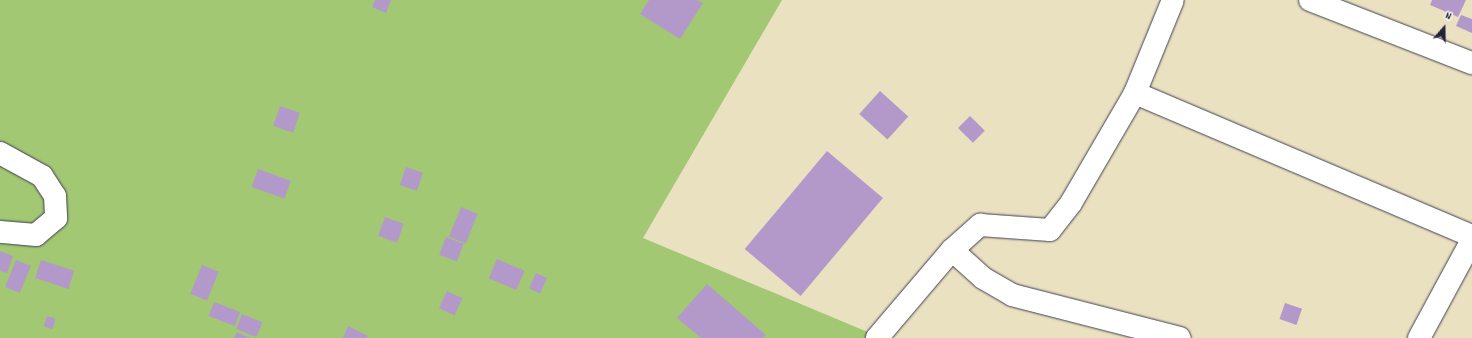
<!DOCTYPE html>
<html>
<head>
<meta charset="utf-8">
<style>
  body { margin:0 }
  #map { position:relative; width:1472px; height:338px; overflow:hidden; background:#eae1c1; font-family:Dekko,sans-serif }
  div>[style] { position:absolute }
  [style*='--x'] { left:calc(var(--x)*1px); top:calc(var(--y)*1px); width:calc(var(--w)*1px); rotate:calc(var(--a)*1deg) }
  .green>* { inset:0; background:#a2c873 }
  .building>* { inset:0; background:#b399c9; transform-origin:0 0 }
  .roads { filter:drop-shadow(0 0 1px #403f4f) drop-shadow(0 0 1px #403f4f) }
  .minor>* { height:22px; margin:-11px; padding:0 11px; transform-origin:11px; border-radius:11px; background:#fff }
  span { translate:-50% -50%; white-space:nowrap; text-align:center; line-height:1.15; -webkit-text-stroke:3px #f6f6f2; paint-order:stroke }
  .north { position:absolute; left:1424px; top:8px; width:40px; height:40px; -webkit-text-stroke:3px #f6f6f2; paint-order:stroke; rotate:20deg; font-size:11px; font-weight:700; line-height:16px; text-align:center; color:#22223b }
  .north::after { content:''; display:block; margin:auto; width:14px; height:18px; background:#22223b; clip-path:polygon(50% 0,100% 100%,50% 72%,0 100%) }
</style>
</head>
<body>
<div id="map">
  <div class="green">
    <i style="clip-path:polygon(0 0,782px 0,643px 238px,882px 338px,0 338px)"></i>
  </div>
  <div class="building">
    <i style="clip-path:polygon(375px 0,391px 0,386px 13px,372px 7px)"></i>
    <i style="clip-path:polygon(649px 0,697px 0,703px 3px,680px 39px,640px 14px)"></i>
    <i style="clip-path:polygon(1432px 0,1466px 0,1458px 17px,1430px 5px)"></i>
    <i style="clip-path:polygon(1461px 15px,1472px 19px,1472px 33px,1456px 26px)"></i>
    <i style="left:880px;top:91px;width:38px;height:31px;rotate:42deg"></i>
    <i style="left:280px;top:106px;width:21px;height:21px;rotate:19deg"></i>
    <i style="left:970px;top:116px;width:21px;height:17px;rotate:45deg"></i>
    <i style="left:827px;top:151px;width:73px;height:128px;rotate:40deg"></i>
    <i style="left:406px;top:167px;width:18px;height:19px;rotate:19deg"></i>
    <i style="left:258px;top:169px;width:35px;height:19px;rotate:20deg"></i>
    <i style="left:461px;top:207px;width:18px;height:32px;rotate:22deg"></i>
    <i style="left:385px;top:217px;width:20px;height:20px;rotate:20deg"></i>
    <i style="left:446px;top:237px;width:19px;height:19px;rotate:21deg"></i>
    <i style="clip-path:polygon(0 251px,13px 256px,7px 273px,0 271px)"></i>
    <i style="left:497px;top:259px;width:30px;height:21px;rotate:23deg"></i>
    <i style="left:16px;top:260px;width:16px;height:29px;rotate:22deg"></i>
    <i style="left:41px;top:260px;width:35px;height:19px;rotate:18deg"></i>
    <i style="left:202px;top:265px;width:18px;height:31px;rotate:22deg"></i>
    <i style="left:536px;top:273px;width:12px;height:17px;rotate:24deg"></i>
    <i style="clip-path:polygon(707px 284px,766px 335px,763px 338px,701px 338px,677px 318px)"></i>
    <i style="left:447px;top:291px;width:17px;height:19px;rotate:25deg"></i>
    <i style="left:214px;top:302px;width:28px;height:15px;rotate:21deg"></i>
    <i style="left:1285px;top:303px;width:18px;height:17px;rotate:19deg"></i>
    <i style="left:242px;top:314px;width:22px;height:16px;rotate:22deg"></i>
    <i style="left:47px;top:316px;width:9px;height:11px;rotate:18deg"></i>
    <i style="clip-path:polygon(348px 326px,368px 336px,367px 338px,343px 338px)"></i>
    <i style="clip-path:polygon(237px 332px,250px 338px,234px 338px)"></i>
  </div>
  <div class="roads">
    <div class="minor">
      <i style="--x:1310;--y:0;--w:174;--a:21.3"></i>
      <i style="--x:1135;--y:93;--w:366;--a:23"></i>
      <i style="--x:0;--y:153;--w:48;--a:28.7"></i>
      <i style="--x:42;--y:176;--w:24;--a:57"></i>
      <i style="--x:55;--y:196;--w:22;--a:87"></i>
      <i style="--x:56;--y:218;--w:26;--a:140"></i>
      <i style="--x:36;--y:235;--w:36;--a:-175"></i>
      <i style="--x:952;--y:250;--w:42;--a:42.1"></i>
      <i style="--x:983;--y:278;--w:34;--a:30"></i>
      <i style="--x:1012;--y:295;--w:173;--a:14.4"></i>
      <i style="--x:877;--y:338;--w:116;--a:-49.6"></i>
      <i style="--x:952;--y:250;--w:38;--a:-42"></i>
      <i style="--x:980;--y:225;--w:70;--a:4.1"></i>
      <i style="--x:1050;--y:230;--w:34;--a:-52"></i>
      <i style="--x:1071;--y:203;--w:127;--a:-59.8"></i>
      <i style="--x:1135;--y:93;--w:100;--a:-67.8"></i>
      <i style="--x:1419;--y:338;--w:111;--a:-61.6"></i>
    </div>
  </div>
  <div class="north">N</div>
</div>
</body>
</html>
